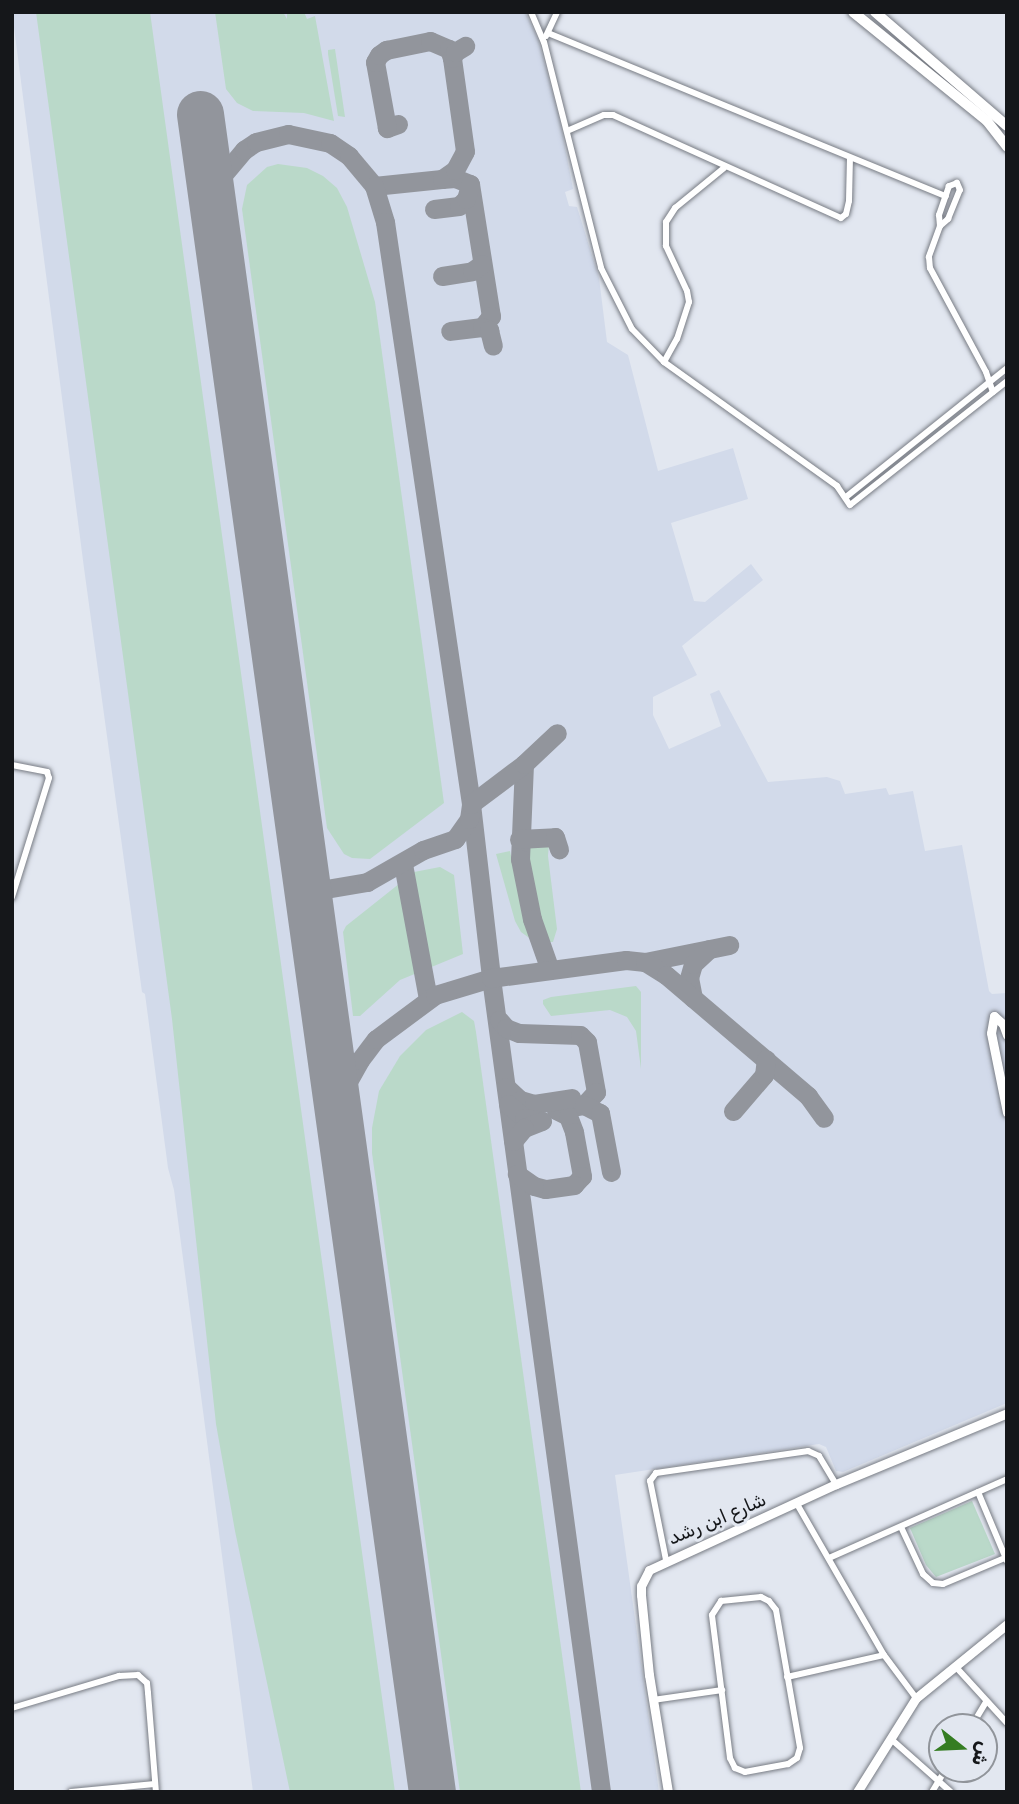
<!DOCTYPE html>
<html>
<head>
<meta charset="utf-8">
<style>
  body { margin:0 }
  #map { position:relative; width:1019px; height:1804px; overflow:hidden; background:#e2e7f0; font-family:Rubik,"Noto Naskh Arabic",sans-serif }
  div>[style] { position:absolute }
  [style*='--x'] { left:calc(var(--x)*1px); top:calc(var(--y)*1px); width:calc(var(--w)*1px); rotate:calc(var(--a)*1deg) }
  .built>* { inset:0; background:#d2daea }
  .green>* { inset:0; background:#bad9c9 }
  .taxiway>* { height:19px; margin:-9.5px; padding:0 9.5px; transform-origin:9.5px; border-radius:9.5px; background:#92959c }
  .runway>* { height:47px; margin:-23.5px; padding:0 23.5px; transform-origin:23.5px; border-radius:23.5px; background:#92959c }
  .roads { filter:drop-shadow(0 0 2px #787c84) drop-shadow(0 0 2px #787c84) }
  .street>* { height:6px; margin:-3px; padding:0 3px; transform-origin:3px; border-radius:3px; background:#fff }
  .secondary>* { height:9px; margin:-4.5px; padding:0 4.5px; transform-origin:4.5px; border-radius:4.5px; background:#fff }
  .primary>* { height:10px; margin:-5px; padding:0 5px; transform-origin:5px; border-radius:5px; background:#fff }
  span { translate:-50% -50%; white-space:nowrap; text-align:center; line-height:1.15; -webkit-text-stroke:6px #e2e7f0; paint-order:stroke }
  .street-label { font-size:19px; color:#15171a }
  .frame { position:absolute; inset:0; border:14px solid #15171a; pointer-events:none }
  .north { position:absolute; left:928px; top:1713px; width:70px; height:70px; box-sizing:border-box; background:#e2e7f0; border:2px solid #90949a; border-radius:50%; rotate:108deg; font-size:19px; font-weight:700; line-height:28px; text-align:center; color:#15171a }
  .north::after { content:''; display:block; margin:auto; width:24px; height:32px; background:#357d22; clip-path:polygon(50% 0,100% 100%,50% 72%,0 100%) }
</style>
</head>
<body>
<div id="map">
  <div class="built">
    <i style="clip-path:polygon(12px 12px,525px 12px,538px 39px,560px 121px,573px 189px,565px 192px,569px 206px,577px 207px,599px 278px,607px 342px,628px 355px,658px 471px,733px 448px,748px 499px,671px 523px,694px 601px,705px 602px,751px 564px,763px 580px,682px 646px,697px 675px,653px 697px,653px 715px,669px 749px,721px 726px,710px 694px,719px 690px,768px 782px,827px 777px,840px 781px,845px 794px,886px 788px,889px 795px,913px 791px,925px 851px,962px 845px,989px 991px,992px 994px,1007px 993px,1007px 1403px,843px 1472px,836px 1471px,826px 1447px,819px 1444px,615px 1475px,659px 1792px,253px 1792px,174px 1190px,168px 1168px,145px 994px,142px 992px,84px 568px)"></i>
  </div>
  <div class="green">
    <i style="clip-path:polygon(36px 12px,150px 12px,395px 1792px,290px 1792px,235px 1531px,216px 1424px,172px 1019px)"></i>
    <i style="clip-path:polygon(215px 12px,283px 12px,287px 19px,287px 12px,304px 12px,307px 19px,315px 16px,334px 121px,304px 113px,253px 111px,237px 103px,226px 89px)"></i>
    <i style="clip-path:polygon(335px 49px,345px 117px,338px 116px,328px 54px,328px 50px)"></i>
    <i style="clip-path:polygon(278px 164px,307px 168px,323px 176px,337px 188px,347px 207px,375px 302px,444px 803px,370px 859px,352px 858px,344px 854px,327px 828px,242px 209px,247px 185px,267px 167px)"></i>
    <i style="clip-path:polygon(549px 843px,548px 856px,557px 929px,553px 942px,541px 942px,533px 930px,518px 858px,519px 849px)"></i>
    <i style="clip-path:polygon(510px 851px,524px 917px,532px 940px,521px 932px,515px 921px,496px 854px)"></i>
    <i style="clip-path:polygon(440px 867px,454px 875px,463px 954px,400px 980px,360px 1016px,353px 1016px,343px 932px,346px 926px,414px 872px)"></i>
    <i style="clip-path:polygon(636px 986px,641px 992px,641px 1069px,636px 1031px,627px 1017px,610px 1010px,551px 1016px,543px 1004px,543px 1000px,551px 997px)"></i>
    <i style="clip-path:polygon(462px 1012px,474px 1021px,476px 1032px,581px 1792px,460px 1792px,372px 1153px,372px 1128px,379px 1091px,400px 1056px,426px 1030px)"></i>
    <i style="clip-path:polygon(972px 1501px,995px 1554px,936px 1577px,926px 1565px,910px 1528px)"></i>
  </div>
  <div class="taxiway">
    <i style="--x:398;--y:124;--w:12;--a:160"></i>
    <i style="--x:387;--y:128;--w:67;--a:-100.3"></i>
    <i style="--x:375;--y:62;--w:8;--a:-60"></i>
    <i style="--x:379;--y:55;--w:9;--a:-36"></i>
    <i style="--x:386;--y:50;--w:45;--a:-11.6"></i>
    <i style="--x:430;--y:41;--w:21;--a:23"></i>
    <i style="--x:449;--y:49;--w:9;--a:72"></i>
    <i style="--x:442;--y:179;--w:13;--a:-4"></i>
    <i style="--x:455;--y:178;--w:16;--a:22"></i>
    <i style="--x:470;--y:184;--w:134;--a:81"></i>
    <i style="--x:491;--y:316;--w:14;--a:129"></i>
    <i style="--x:482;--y:327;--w:32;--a:173"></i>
    <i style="--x:374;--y:186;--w:68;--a:-5.9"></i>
    <i style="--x:442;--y:179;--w:16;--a:-35"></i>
    <i style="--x:455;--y:170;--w:21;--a:-62"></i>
    <i style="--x:465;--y:151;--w:94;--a:-98"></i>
    <i style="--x:452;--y:58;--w:7;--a:-63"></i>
    <i style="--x:455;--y:52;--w:12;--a:-31"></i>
    <i style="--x:434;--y:209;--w:25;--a:-7"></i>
    <i style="--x:459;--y:206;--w:10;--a:-45"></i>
    <i style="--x:466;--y:199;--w:15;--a:-74"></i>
    <i style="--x:214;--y:211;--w:37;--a:-76"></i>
    <i style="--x:223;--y:175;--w:33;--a:-50"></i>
    <i style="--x:244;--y:150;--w:14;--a:-34"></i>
    <i style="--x:256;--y:142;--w:33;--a:-14"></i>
    <i style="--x:288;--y:134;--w:43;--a:12.1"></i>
    <i style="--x:330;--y:143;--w:23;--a:34"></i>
    <i style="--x:349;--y:156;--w:39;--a:50"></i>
    <i style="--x:374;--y:186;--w:38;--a:73"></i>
    <i style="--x:385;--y:222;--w:588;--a:81.59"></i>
    <i style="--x:471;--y:804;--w:175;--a:83.4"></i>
    <i style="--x:491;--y:978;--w:821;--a:82.3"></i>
    <i style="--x:442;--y:276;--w:30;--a:-9"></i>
    <i style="--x:472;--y:271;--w:12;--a:-35"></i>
    <i style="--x:482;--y:327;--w:8;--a:23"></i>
    <i style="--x:489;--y:330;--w:16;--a:76"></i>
    <i style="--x:524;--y:764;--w:95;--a:92.4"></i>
    <i style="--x:520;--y:859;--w:61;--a:78.7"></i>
    <i style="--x:532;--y:919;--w:54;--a:70.6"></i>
    <i style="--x:519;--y:839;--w:36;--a:-3"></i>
    <i style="--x:555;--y:837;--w:13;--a:72"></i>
    <i style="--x:403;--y:864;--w:137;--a:79.5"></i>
    <i style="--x:308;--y:892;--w:60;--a:-9.6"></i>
    <i style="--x:367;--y:882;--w:64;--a:-29.7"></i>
    <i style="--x:423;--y:850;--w:34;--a:-19"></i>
    <i style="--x:455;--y:839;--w:24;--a:-55"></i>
    <i style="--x:469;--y:819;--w:15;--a:-82"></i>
    <i style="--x:471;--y:804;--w:66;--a:-37"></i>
    <i style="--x:524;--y:764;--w:45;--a:-43.2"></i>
    <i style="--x:645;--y:962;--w:86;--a:-11.4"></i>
    <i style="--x:693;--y:998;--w:20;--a:-101"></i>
    <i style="--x:689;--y:978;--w:15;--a:-74"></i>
    <i style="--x:693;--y:964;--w:22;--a:-43"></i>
    <i style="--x:499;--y:1020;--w:11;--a:49"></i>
    <i style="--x:506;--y:1028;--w:14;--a:21"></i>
    <i style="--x:519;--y:1033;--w:61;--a:1.9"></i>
    <i style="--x:580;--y:1035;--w:10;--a:45"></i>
    <i style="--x:587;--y:1042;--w:51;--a:79.8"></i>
    <i style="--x:596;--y:1092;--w:18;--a:133"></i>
    <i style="--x:584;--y:1105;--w:28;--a:170"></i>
    <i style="--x:556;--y:1110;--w:13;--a:27"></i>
    <i style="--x:568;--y:1116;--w:17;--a:69"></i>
    <i style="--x:574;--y:1132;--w:45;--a:79.7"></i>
    <i style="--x:582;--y:1176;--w:12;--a:132"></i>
    <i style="--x:574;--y:1185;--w:29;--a:172"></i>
    <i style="--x:545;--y:1189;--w:11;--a:-165"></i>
    <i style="--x:534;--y:1186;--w:21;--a:-145"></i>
    <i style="--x:506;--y:1087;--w:19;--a:43"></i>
    <i style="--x:520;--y:1100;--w:15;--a:16"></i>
    <i style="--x:534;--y:1104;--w:38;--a:-9"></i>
    <i style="--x:337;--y:1101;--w:47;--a:-60.7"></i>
    <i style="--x:360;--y:1060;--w:26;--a:-53"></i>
    <i style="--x:376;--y:1039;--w:74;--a:-36.7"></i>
    <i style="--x:435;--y:995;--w:59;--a:-16.9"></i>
    <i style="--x:491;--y:978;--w:136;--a:-7.6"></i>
    <i style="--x:626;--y:960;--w:19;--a:6"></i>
    <i style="--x:645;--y:962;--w:25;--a:32"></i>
    <i style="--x:666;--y:975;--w:187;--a:40.4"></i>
    <i style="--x:808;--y:1096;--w:27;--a:54"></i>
    <i style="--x:508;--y:1104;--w:21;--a:41"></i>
    <i style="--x:524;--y:1118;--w:18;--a:9"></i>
    <i style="--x:542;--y:1121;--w:19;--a:159"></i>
    <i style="--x:524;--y:1128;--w:17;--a:130"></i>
    <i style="--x:584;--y:1105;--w:18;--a:27"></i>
    <i style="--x:600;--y:1113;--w:60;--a:79.4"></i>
    <i style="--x:733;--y:1111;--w:48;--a:-49.3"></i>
    <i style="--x:764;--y:1075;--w:16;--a:-83"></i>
  </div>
  <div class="runway">
    <i style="--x:200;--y:114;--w:1694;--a:82.13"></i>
  </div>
  <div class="roads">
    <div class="street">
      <i style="--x:531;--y:12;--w:33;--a:67"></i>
      <i style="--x:544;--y:42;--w:233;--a:75.8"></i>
      <i style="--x:601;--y:268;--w:68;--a:63.1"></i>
      <i style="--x:632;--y:329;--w:46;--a:45.9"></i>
      <i style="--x:664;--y:362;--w:213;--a:35.6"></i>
      <i style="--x:837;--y:486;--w:23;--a:56"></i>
      <i style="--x:850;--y:505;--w:200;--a:-38.3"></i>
      <i style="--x:548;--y:33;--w:430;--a:22.3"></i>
      <i style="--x:546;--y:36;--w:26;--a:-65"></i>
      <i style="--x:567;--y:131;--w:40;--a:-23.4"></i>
      <i style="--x:604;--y:115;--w:9;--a:0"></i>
      <i style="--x:613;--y:115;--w:250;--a:24.3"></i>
      <i style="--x:841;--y:218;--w:6;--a:-39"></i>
      <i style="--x:846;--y:214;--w:13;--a:-77"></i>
      <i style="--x:849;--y:201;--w:43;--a:-88.7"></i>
      <i style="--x:940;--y:226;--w:11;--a:-41"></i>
      <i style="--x:948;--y:219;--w:31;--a:-68"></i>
      <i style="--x:960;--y:190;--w:8;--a:-113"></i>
      <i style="--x:957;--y:183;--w:9;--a:159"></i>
      <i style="--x:949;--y:186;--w:31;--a:109"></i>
      <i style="--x:939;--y:215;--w:11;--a:85"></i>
      <i style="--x:940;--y:226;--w:33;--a:110"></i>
      <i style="--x:929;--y:257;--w:11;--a:85"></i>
      <i style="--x:930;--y:268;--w:118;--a:61.7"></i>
      <i style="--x:986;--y:372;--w:21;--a:71"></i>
      <i style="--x:664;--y:362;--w:26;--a:-61"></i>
      <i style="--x:677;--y:339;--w:39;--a:-72"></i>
      <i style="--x:689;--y:302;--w:11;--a:-100"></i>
      <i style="--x:687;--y:291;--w:50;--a:-115"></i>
      <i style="--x:666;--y:246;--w:24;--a:-90"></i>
      <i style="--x:666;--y:222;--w:17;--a:-57"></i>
      <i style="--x:675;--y:208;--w:63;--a:-39.2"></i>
      <i style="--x:846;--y:497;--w:206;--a:-38.7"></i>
      <i style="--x:12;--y:765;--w:36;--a:11"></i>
      <i style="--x:47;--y:772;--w:6;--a:72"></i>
      <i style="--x:49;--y:778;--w:125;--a:107.3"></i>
      <i style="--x:978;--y:1492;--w:75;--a:67.2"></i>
      <i style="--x:797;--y:1504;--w:174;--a:60.1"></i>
      <i style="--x:884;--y:1655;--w:54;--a:53.3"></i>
      <i style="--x:901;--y:1527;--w:52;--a:64.9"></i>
      <i style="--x:923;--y:1574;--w:13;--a:42"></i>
      <i style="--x:933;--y:1583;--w:10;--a:6"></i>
      <i style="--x:943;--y:1584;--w:67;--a:-22.8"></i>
      <i style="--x:829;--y:1558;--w:195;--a:-23.9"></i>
      <i style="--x:666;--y:1560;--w:81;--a:-101.4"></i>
      <i style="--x:650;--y:1481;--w:10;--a:-53"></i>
      <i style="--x:656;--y:1473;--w:154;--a:-8.2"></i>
      <i style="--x:808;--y:1451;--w:12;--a:24"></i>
      <i style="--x:819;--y:1456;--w:33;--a:59"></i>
      <i style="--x:761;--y:1597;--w:9;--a:27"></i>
      <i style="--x:769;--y:1601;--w:11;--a:52"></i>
      <i style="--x:776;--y:1610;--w:140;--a:80.1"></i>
      <i style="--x:800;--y:1748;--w:10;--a:107"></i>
      <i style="--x:797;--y:1758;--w:11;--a:146"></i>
      <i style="--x:788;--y:1764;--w:44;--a:169.5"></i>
      <i style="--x:745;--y:1772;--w:11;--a:-158"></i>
      <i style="--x:735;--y:1768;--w:11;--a:-117"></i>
      <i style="--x:730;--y:1758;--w:144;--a:-97.2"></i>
      <i style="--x:712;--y:1615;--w:17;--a:-57"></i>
      <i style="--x:721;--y:1601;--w:40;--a:-5.7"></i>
      <i style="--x:955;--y:1666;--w:77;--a:47.6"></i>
      <i style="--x:787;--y:1677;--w:99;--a:-12.8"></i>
      <i style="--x:653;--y:1700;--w:70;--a:-8.2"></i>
      <i style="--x:12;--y:1708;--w:112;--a:-16.7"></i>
      <i style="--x:119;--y:1676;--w:19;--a:-3"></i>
      <i style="--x:138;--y:1675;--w:12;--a:42"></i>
      <i style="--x:147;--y:1683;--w:10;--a:84"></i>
      <i style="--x:148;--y:1693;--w:99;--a:85.4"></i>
      <i style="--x:971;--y:1727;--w:29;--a:-59"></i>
      <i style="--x:891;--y:1739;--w:80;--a:41.5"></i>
      <i style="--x:71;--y:1792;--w:84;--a:-5.4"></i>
      <i style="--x:932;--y:1792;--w:27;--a:-59"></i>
    </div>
    <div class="secondary">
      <i style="--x:1007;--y:1035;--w:12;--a:-110"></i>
      <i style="--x:1003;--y:1024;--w:12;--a:-138"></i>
      <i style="--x:994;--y:1016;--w:17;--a:100"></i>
      <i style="--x:991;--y:1033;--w:81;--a:78.6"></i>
      <i style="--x:668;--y:1792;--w:119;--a:-99.2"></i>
      <i style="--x:649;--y:1675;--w:80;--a:-95.7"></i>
      <i style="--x:641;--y:1595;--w:9;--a:-90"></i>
      <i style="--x:641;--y:1586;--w:18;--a:-63"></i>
      <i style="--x:649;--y:1570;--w:206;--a:-24.7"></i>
      <i style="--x:836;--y:1484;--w:185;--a:-22.5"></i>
      <i style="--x:857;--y:1792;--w:111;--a:-57.9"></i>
      <i style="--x:916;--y:1698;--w:117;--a:-39.1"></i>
    </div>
    <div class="primary">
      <i style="--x:853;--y:12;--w:173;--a:39.1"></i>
      <i style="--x:987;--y:121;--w:33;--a:52"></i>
      <i style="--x:875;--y:12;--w:174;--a:40.8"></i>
    </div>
  </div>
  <div class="street-label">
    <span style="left:717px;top:1519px;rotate:-23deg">شارع ابن رشد</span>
  </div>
  <div class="frame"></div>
  <div class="north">ش</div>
</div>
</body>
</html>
